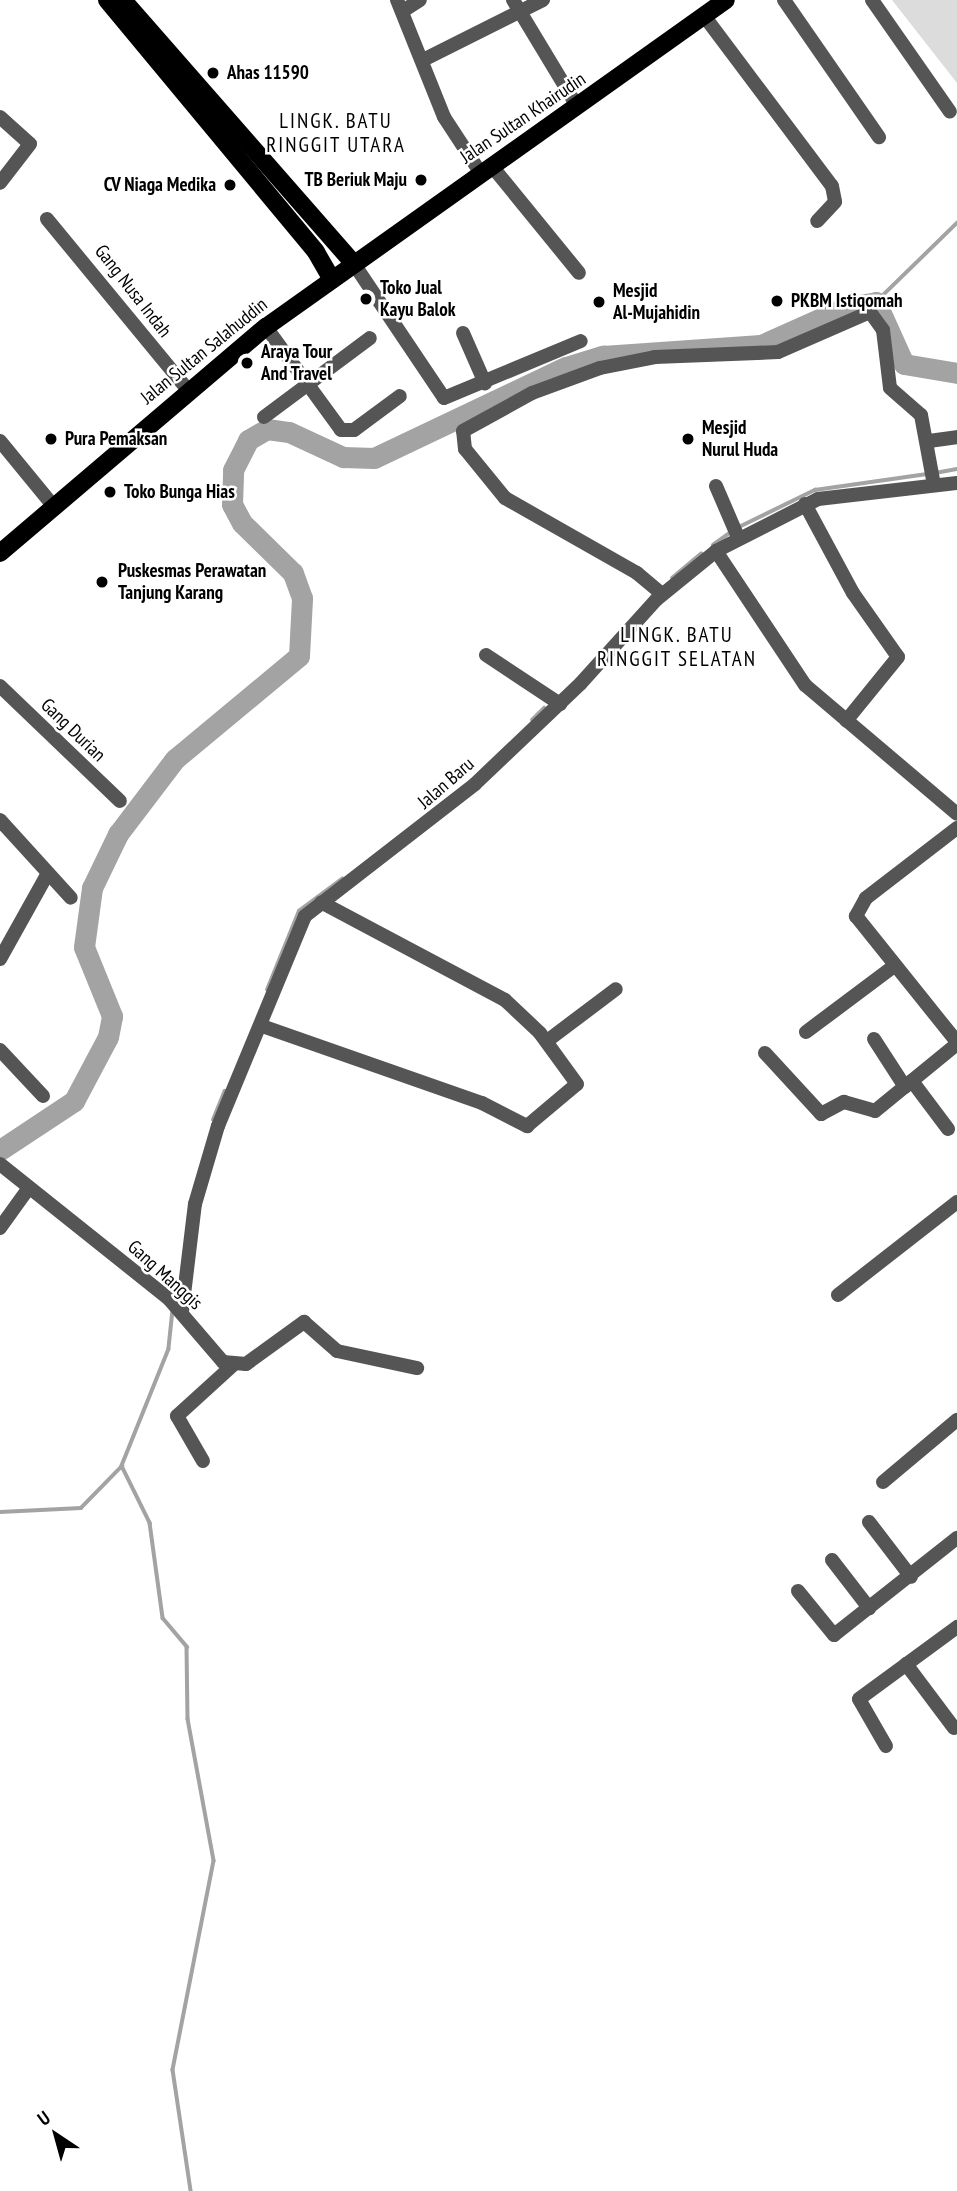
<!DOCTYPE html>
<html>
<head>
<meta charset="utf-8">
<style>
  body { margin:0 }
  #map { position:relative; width:957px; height:2191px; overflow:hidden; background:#fff; font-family:"PT Sans Narrow",sans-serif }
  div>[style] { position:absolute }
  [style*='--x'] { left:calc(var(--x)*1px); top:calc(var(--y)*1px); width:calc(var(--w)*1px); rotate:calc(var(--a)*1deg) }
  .green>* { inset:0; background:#dcdcdc }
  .stream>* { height:3.5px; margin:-1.75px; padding:0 1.75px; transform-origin:1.75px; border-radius:1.75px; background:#a3a3a3 }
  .river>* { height:21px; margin:-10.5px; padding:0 10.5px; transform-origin:10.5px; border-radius:10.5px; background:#a3a3a3 }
  .minor>* { height:14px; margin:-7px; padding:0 7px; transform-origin:7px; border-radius:7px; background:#555 }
  .major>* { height:18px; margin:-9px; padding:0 9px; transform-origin:9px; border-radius:9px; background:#000 }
  .dots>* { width:19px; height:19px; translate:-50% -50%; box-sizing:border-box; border:4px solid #fff; border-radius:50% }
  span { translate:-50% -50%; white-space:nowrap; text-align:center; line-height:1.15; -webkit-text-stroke:5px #fff; paint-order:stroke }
  .poi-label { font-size:19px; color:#000; font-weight:700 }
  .left { translate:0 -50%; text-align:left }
  .right { translate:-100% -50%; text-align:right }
  .street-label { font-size:19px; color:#000 }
  .neighbourhood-label { font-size:21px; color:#000; letter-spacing:2px }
  .north { position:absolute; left:21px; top:2100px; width:70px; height:70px; -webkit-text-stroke:5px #fff; paint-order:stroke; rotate:324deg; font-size:19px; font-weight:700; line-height:28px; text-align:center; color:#000 }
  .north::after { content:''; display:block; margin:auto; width:24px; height:32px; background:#000; clip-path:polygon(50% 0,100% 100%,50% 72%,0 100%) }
</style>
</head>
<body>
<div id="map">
  <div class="green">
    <i style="clip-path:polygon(892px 0,957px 0,957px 83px)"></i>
  </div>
  <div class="stream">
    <i style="--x:876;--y:302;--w:113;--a:-44.3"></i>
    <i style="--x:935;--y:473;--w:22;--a:-10"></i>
    <i style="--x:739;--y:527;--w:85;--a:-26"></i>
    <i style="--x:815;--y:490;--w:113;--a:-8.1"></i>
    <i style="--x:713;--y:545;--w:24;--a:-36"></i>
    <i style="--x:672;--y:578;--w:38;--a:-40"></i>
    <i style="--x:532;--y:720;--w:17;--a:-45"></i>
    <i style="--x:267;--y:990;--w:85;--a:-67.9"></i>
    <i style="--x:299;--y:911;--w:54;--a:-36.7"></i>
    <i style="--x:213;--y:1120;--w:31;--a:-68"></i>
    <i style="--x:173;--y:1310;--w:39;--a:96"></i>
    <i style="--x:169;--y:1349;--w:126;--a:111.9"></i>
    <i style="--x:122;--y:1466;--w:64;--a:63.8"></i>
    <i style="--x:150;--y:1523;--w:96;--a:82.2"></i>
    <i style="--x:163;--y:1618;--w:38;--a:50"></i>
    <i style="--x:187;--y:1647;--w:72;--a:89.2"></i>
    <i style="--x:188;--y:1719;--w:144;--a:79.6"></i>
    <i style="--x:214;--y:1861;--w:213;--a:101.1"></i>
    <i style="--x:173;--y:2070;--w:122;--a:81.5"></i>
    <i style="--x:0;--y:1512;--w:81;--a:-2.8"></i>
    <i style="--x:81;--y:1508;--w:59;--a:-45.7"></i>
  </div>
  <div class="river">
    <i style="--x:0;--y:1150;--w:89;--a:-33.5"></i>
    <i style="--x:74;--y:1101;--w:72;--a:-62"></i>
    <i style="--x:108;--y:1037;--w:21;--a:-79"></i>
    <i style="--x:112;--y:1016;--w:74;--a:-112.1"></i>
    <i style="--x:84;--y:947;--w:60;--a:-82.3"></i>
    <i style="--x:92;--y:888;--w:60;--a:-64.3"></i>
    <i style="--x:118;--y:834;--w:94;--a:-52.8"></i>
    <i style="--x:175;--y:759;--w:161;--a:-39.7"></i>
    <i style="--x:299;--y:656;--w:58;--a:-87"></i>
    <i style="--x:302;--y:598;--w:27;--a:-110"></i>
    <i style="--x:293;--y:573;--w:71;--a:-135.6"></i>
    <i style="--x:242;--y:523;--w:21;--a:-118"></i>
    <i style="--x:232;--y:504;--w:34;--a:-88"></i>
    <i style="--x:233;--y:470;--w:34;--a:-63"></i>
    <i style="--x:248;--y:440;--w:22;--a:-30"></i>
    <i style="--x:267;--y:429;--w:22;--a:8"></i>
    <i style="--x:289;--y:432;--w:60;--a:24.8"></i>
    <i style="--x:343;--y:457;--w:31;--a:2"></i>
    <i style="--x:374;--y:458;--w:212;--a:-25.4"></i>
    <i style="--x:566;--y:367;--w:39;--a:-17"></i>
    <i style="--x:603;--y:356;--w:158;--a:-4"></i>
    <i style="--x:761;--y:345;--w:93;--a:-24.1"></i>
    <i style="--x:846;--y:307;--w:30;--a:-9"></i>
    <i style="--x:876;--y:302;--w:68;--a:65.7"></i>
    <i style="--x:904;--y:364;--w:54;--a:9.6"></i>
  </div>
  <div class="minor">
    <i style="--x:397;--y:0;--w:126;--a:68.1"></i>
    <i style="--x:444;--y:117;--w:66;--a:56.8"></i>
    <i style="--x:513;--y:0;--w:124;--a:58.9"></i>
    <i style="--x:784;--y:0;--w:167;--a:55.3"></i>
    <i style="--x:872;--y:0;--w:136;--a:55.1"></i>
    <i style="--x:403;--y:11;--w:20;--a:-33"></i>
    <i style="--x:705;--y:17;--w:211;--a:53.1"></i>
    <i style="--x:832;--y:186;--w:16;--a:79"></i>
    <i style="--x:835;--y:202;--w:26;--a:133"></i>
    <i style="--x:425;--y:59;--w:132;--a:-26.6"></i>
    <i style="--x:0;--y:117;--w:40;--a:42"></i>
    <i style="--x:30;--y:144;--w:49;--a:127.6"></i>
    <i style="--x:491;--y:165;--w:139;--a:50.8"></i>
    <i style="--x:47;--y:219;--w:220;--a:50.5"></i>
    <i style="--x:354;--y:264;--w:161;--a:56.1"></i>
    <i style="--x:444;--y:398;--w:148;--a:-22.6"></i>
    <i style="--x:266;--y:327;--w:127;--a:53.9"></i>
    <i style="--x:341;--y:430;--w:13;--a:0"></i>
    <i style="--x:354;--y:430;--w:57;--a:-36.5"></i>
    <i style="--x:463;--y:333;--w:55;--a:66.3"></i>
    <i style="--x:264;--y:417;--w:132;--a:-36.7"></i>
    <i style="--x:0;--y:441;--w:87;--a:50.6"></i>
    <i style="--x:929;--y:441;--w:28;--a:-8"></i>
    <i style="--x:716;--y:486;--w:56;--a:66.7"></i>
    <i style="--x:805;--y:504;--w:101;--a:61.7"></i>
    <i style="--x:853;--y:593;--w:78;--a:54.9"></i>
    <i style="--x:898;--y:657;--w:82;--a:129.1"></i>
    <i style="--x:716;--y:551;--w:161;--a:56.4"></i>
    <i style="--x:805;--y:685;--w:199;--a:40.3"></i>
    <i style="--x:662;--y:594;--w:33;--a:-140"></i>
    <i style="--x:637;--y:573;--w:152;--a:-150.4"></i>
    <i style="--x:505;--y:498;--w:63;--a:-129.2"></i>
    <i style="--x:465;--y:449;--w:18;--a:-96"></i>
    <i style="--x:463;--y:431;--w:79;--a:-28.8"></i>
    <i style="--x:532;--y:393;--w:72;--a:-20.2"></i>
    <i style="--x:600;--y:368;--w:56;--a:-11.3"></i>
    <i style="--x:655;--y:357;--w:123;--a:-2.3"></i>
    <i style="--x:778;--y:352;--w:100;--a:-23.5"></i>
    <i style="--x:870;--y:312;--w:22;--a:54"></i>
    <i style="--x:883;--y:330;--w:58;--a:83.1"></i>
    <i style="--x:890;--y:388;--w:41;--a:41.1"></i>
    <i style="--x:921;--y:415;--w:71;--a:79.5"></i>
    <i style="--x:486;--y:655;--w:89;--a:33.5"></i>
    <i style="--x:0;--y:686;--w:166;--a:43.8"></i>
    <i style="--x:0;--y:820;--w:105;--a:47.7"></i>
    <i style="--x:957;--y:828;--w:115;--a:142.4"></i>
    <i style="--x:866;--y:898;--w:21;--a:119"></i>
    <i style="--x:856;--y:916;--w:161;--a:51.3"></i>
    <i style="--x:0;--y:959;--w:98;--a:-60.8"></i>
    <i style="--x:262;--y:1026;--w:233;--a:19.3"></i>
    <i style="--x:482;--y:1103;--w:51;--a:27.1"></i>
    <i style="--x:527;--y:1126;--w:65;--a:-40"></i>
    <i style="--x:577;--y:1084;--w:63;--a:-126"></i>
    <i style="--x:540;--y:1033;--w:48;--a:-136.7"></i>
    <i style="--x:505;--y:1000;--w:208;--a:-152"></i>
    <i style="--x:806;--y:1032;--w:109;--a:-36.8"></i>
    <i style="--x:874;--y:1039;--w:57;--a:57.1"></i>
    <i style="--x:547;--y:1041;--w:86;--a:-37"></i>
    <i style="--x:0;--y:1050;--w:63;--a:46.9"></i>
    <i style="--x:765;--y:1053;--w:83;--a:47.4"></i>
    <i style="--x:821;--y:1114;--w:26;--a:-28"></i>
    <i style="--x:844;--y:1102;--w:32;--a:16"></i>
    <i style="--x:875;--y:1111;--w:106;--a:-39.3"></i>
    <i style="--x:912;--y:1081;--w:60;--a:53.1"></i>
    <i style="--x:0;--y:1164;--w:216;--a:38.6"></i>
    <i style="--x:169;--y:1299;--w:83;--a:49.4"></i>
    <i style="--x:223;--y:1362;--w:23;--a:5"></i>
    <i style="--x:246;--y:1364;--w:72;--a:-35.9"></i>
    <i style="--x:304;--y:1322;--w:44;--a:41.3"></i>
    <i style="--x:337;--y:1351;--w:82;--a:12"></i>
    <i style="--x:0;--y:1228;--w:48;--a:-54.3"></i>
    <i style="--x:838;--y:1295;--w:151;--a:-38"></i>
    <i style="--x:182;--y:1311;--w:108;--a:-83.1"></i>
    <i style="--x:195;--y:1204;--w:81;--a:-73.6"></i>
    <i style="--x:218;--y:1126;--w:227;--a:-67.5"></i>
    <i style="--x:305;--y:916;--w:215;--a:-37.8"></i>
    <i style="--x:475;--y:784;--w:146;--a:-43.6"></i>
    <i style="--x:581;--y:683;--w:113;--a:-47.9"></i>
    <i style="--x:657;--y:599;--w:76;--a:-39.1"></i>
    <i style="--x:716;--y:551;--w:114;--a:-27"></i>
    <i style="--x:818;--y:499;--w:140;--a:-6.6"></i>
    <i style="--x:203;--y:1461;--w:52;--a:-120"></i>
    <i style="--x:177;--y:1416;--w:76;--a:-42.3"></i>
    <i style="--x:883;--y:1482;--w:97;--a:-40"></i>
    <i style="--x:869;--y:1522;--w:69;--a:52.6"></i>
    <i style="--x:832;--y:1560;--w:61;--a:52.4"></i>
    <i style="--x:798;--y:1591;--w:57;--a:50.7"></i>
    <i style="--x:834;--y:1635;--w:157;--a:-38.3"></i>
    <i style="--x:906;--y:1664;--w:80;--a:53.1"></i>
    <i style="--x:886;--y:1746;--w:54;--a:-119.9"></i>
    <i style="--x:859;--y:1699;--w:122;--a:-36.3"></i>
  </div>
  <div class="major">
    <i style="--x:107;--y:0;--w:327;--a:50.3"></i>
    <i style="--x:316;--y:252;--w:32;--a:60"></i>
    <i style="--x:123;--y:0;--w:351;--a:48.8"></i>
    <i style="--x:0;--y:553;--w:349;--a:-40.4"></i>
    <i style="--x:266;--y:327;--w:564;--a:-35.41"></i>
  </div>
  <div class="dots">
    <i style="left:213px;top:73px;background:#000"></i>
    <i style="left:421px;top:180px;background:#000"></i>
    <i style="left:230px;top:185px;background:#000"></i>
    <i style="left:366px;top:299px;background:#000"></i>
    <i style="left:777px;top:301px;background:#000"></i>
    <i style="left:599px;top:302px;background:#000"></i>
    <i style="left:247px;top:363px;background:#000"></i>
    <i style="left:51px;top:439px;background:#000"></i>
    <i style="left:688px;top:439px;background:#000"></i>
    <i style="left:110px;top:492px;background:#000"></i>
    <i style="left:102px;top:582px;background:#000"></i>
  </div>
  <div class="poi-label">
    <span class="left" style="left:227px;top:73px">Ahas 11590</span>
    <span class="right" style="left:407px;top:180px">TB Beriuk Maju</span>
    <span class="right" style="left:216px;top:185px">CV Niaga Medika</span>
    <span class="left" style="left:380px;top:299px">Toko Jual<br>Kayu Balok</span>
    <span class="left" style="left:613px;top:302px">Mesjid<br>Al-Mujahidin</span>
    <span class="left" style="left:791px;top:301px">PKBM Istiqomah</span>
    <span class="left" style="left:261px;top:363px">Araya Tour<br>And Travel</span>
    <span class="left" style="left:702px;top:439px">Mesjid<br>Nurul Huda</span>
    <span class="left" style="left:65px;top:439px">Pura Pemaksan</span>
    <span class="left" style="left:124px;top:492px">Toko Bunga Hias</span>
    <span class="left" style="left:118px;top:582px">Puskesmas Perawatan<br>Tanjung Karang</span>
  </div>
  <div class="street-label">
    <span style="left:523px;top:118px;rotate:-34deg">Jalan Sultan Khairudin</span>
    <span style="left:133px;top:291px;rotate:52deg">Gang Nusa Indah</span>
    <span style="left:204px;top:351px;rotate:-39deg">Jalan Sultan Salahuddin</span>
    <span style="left:73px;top:730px;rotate:44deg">Gang Durian</span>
    <span style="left:446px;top:783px;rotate:-41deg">Jalan Baru</span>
    <span style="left:165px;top:1275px;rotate:42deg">Gang Manggis</span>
  </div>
  <div class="neighbourhood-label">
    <span style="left:336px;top:133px">LINGK. BATU<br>RINGGIT UTARA</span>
    <span style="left:677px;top:647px">LINGK. BATU<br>RINGGIT SELATAN</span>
  </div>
  <div class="north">U</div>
</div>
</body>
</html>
